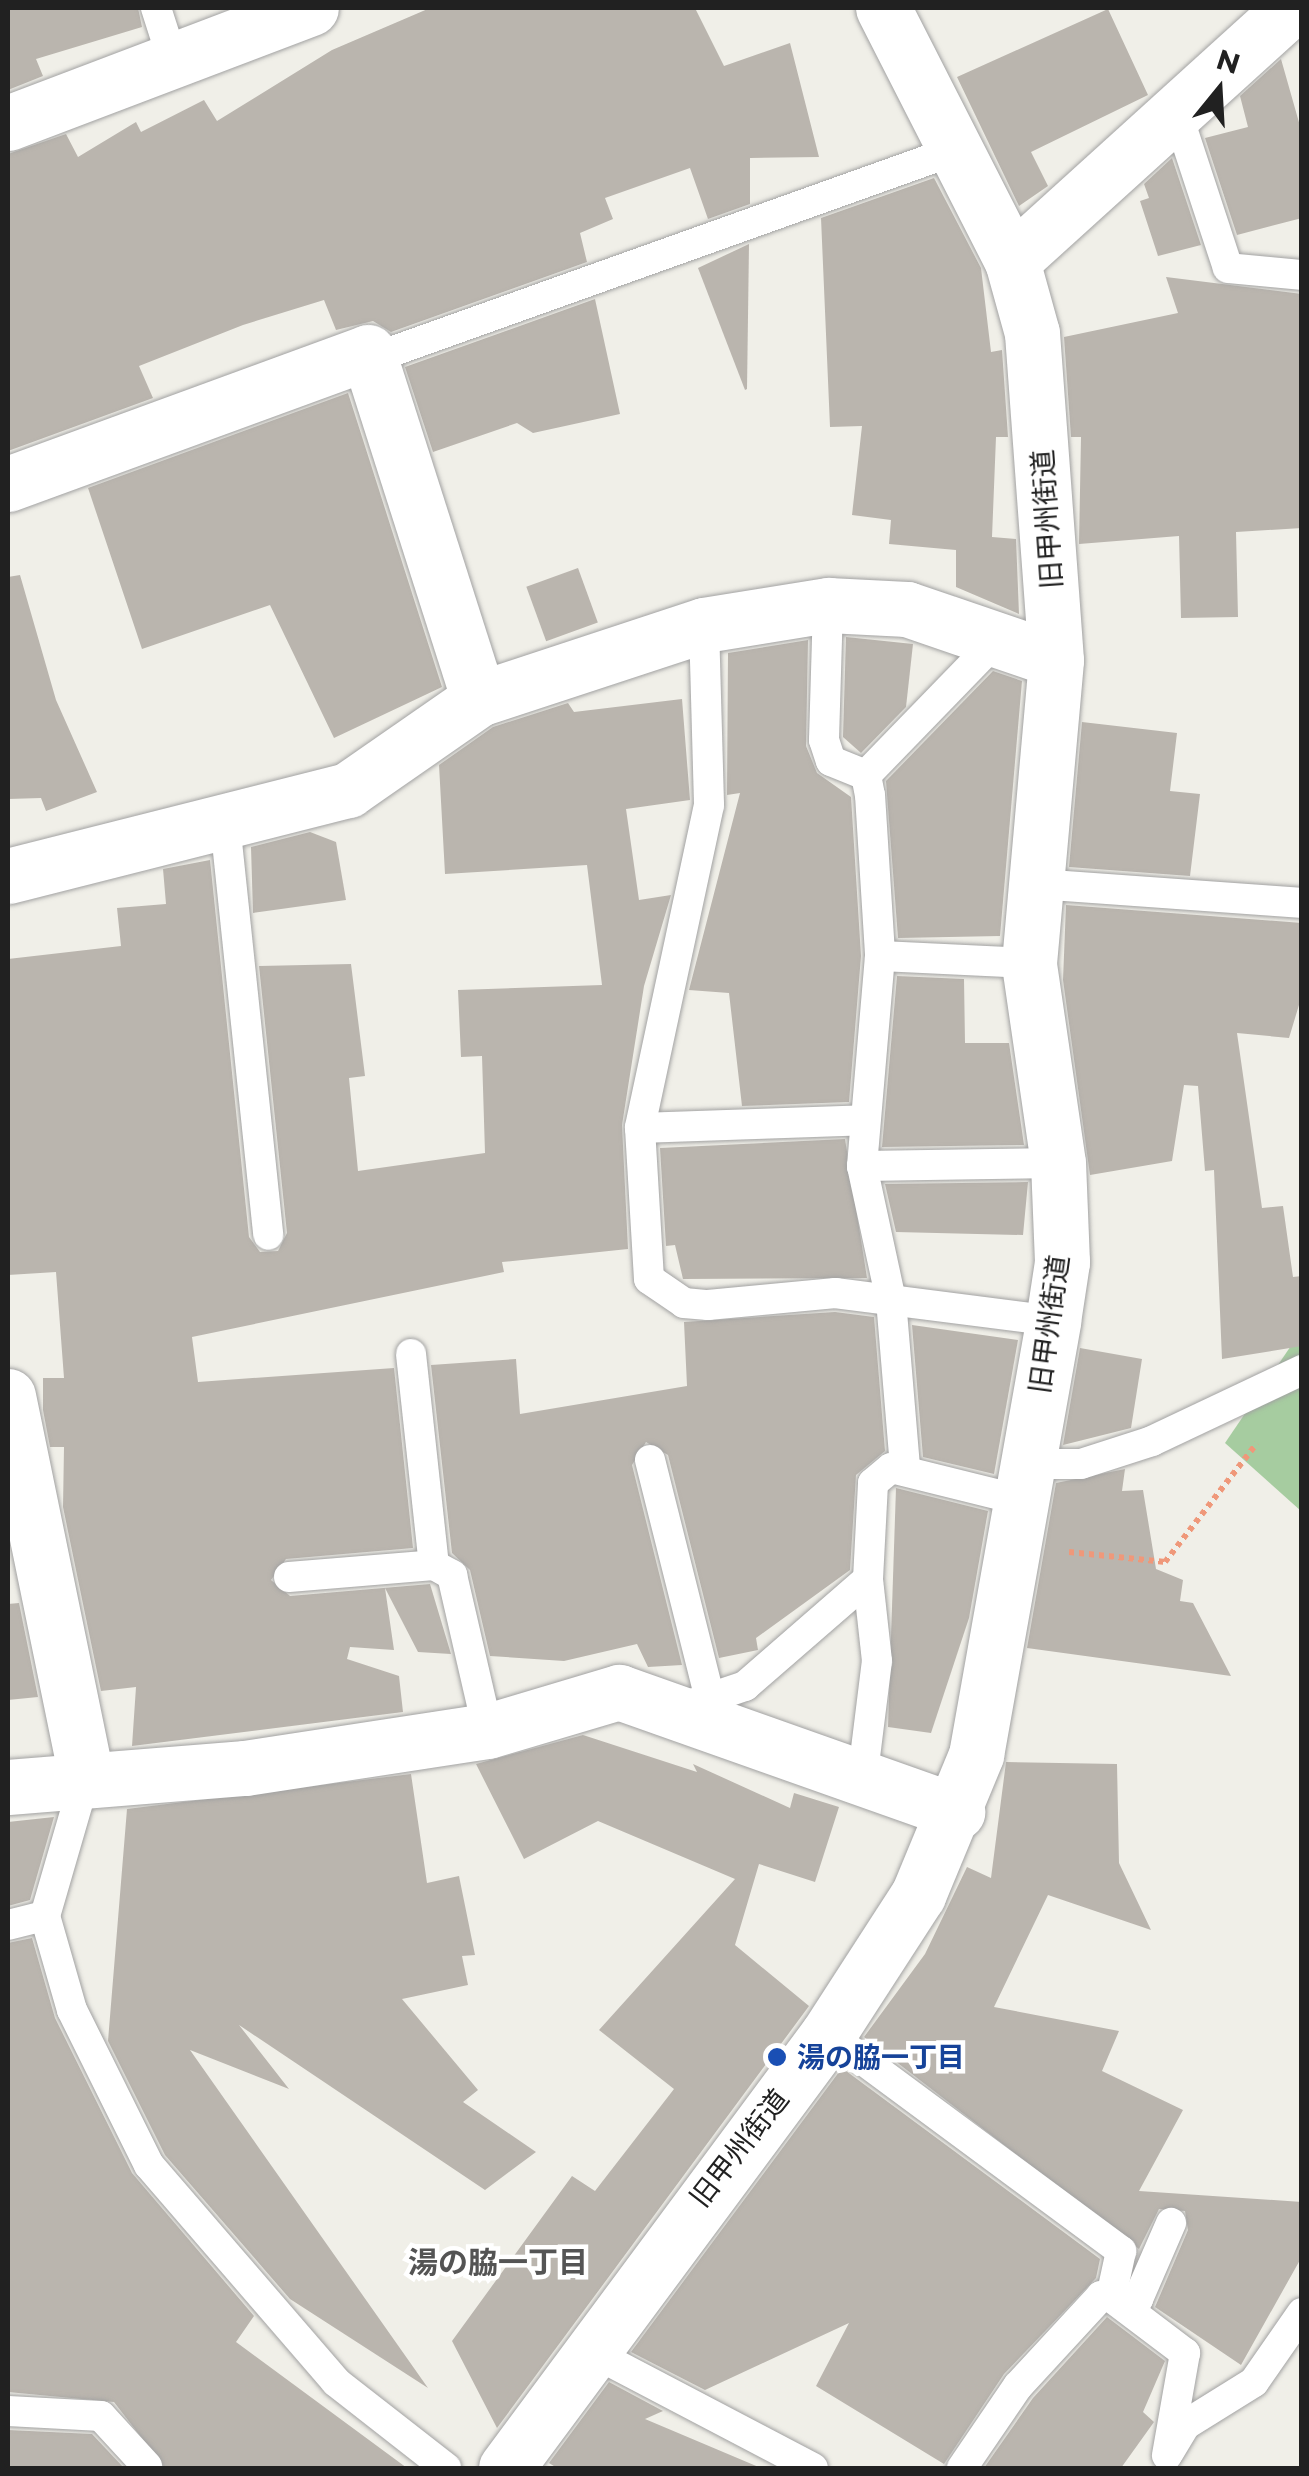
<!DOCTYPE html>
<html>
<head>
<meta charset="utf-8">
<style>
  body { margin:0 }
  #map { position:relative; width:1309px; height:2476px; overflow:hidden; background:#f0efe8; font-family:Montserrat,"Noto Sans JP",sans-serif }
  div>[style] { position:absolute }
  [style*='--x'] { left:calc(var(--x)*1px); top:calc(var(--y)*1px); width:calc(var(--w)*1px); rotate:calc(var(--a)*1deg) }
  .forest>* { inset:0; background:#a6cca0 }
  .building>* { inset:0; background:#bab5ae; transform-origin:0 0 }
  .path>* { height:6px; margin-top:-3px; transform-origin:0; background:repeating-linear-gradient(90deg,#ef987a 0 5px,transparent 0 10px) }
  .roads { filter:drop-shadow(0 0 2px #a2a2a2) drop-shadow(0 0 2px #a2a2a2) }
  .lane>* { height:30px; margin:-15px; padding:0 15px; transform-origin:15px; border-radius:15px; background:#fff }
  .street>* { height:55px; margin:-27.5px; padding:0 27.5px; transform-origin:27.5px; border-radius:27.5px; background:#fff }
  .dots>* { width:28px; height:28px; translate:-50% -50%; box-sizing:border-box; border:5px solid #fff; border-radius:50% }
  span { translate:-50% -50%; white-space:nowrap; text-align:center; line-height:1.15; -webkit-text-stroke:9px #fff; paint-order:stroke }
  .street-label { font-size:28px; color:#212121 }
  .transit-label { font-size:28px; color:#164399; font-weight:700 }
  .left { translate:0 -50%; text-align:left }
  .neighbourhood-label { font-size:30px; color:#545454; font-weight:700 }
  .frame { position:absolute; inset:0; border:10px solid #212121; pointer-events:none }
  .north { position:absolute; left:1169px; top:40px; width:100px; height:100px; -webkit-text-stroke:8px #fff; paint-order:stroke; rotate:18deg; font-size:28px; font-weight:700; line-height:40px; text-align:center; color:#212121 }
  .north::after { content:''; display:block; margin:auto; width:35px; height:45px; background:#212121; clip-path:polygon(50% 0,100% 100%,50% 72%,0 100%) }
</style>
</head>
<body>
<div id="map">
  <div class="forest">
    <i style="clip-path:polygon(1301px 1331px,1301px 1511px,1225px 1443px)"></i>
  </div>
  <div class="building">
    <i style="clip-path:polygon(8px 8px,138px 8px,142px 27px,36px 59px,43px 76px,8px 90px)"></i>
    <i style="clip-path:polygon(430px 8px,695px 8px,724px 66px,790px 43px,819px 157px,750px 158px,750px 204px,708px 219px,690px 168px,605px 198px,613px 219px,580px 233px,587px 262px,391px 332px,373px 321px,336px 330px,324px 300px,243px 325px,139px 366px,153px 398px,8px 451px,8px 154px,66px 134px,78px 157px,136px 122px,141px 132px,204px 100px,217px 121px,332px 50px)"></i>
    <i style="clip-path:polygon(1108px 9px,1148px 95px,1031px 152px,1048px 186px,1019px 206px,957px 77px)"></i>
    <i style="clip-path:polygon(1281px 59px,1302px 133px,1302px 218px,1237px 235px,1205px 138px,1248px 127px,1240px 96px)"></i>
    <i style="clip-path:polygon(1172px 158px,1201px 245px,1158px 256px,1140px 201px,1149px 198px,1144px 184px)"></i>
    <i style="clip-path:polygon(934px 178px,981px 268px,991px 352px,1002px 350px,1008px 437px,996px 437px,992px 537px,1016px 539px,1019px 614px,956px 587px,956px 550px,889px 544px,891px 520px,852px 515px,862px 426px,830px 427px,821px 218px)"></i>
    <i style="clip-path:polygon(749px 244px,747px 389px,745px 390px,698px 268px)"></i>
    <i style="clip-path:polygon(1166px 277px,1302px 294px,1302px 528px,1236px 532px,1238px 617px,1181px 618px,1179px 536px,1079px 544px,1081px 437px,1071px 437px,1064px 337px,1178px 313px)"></i>
    <i style="clip-path:polygon(595px 299px,620px 414px,533px 433px,517px 423px,433px 452px,405px 367px)"></i>
    <i style="clip-path:polygon(348px 393px,442px 687px,334px 738px,270px 605px,142px 649px,88px 488px)"></i>
    <i style="left:578px;top:568px;width:58px;height:55px;rotate:70deg"></i>
    <i style="clip-path:polygon(20px 575px,56px 700px,97px 792px,46px 811px,41px 798px,8px 799px,8px 577px)"></i>
    <i style="clip-path:polygon(846px 637px,913px 644px,906px 707px,861px 753px,843px 737px)"></i>
    <i style="clip-path:polygon(808px 640px,806px 746px,817px 773px,851px 797px,861px 956px,849px 1102px,742px 1106px,729px 993px,689px 990px,740px 793px,727px 795px,728px 653px)"></i>
    <i style="clip-path:polygon(993px 671px,1022px 681px,1000px 936px,898px 938px,886px 781px)"></i>
    <i style="clip-path:polygon(682px 699px,690px 800px,626px 809px,639px 900px,671px 895px,644px 986px,622px 1125px,628px 1249px,502px 1262px,504px 1272px,192px 1337px,198px 1382px,394px 1368px,413px 1548px,286px 1559px,271px 1580px,290px 1596px,430px 1584px,451px 1654px,418px 1652px,385px 1588px,394px 1650px,350px 1647px,347px 1659px,399px 1676px,403px 1712px,132px 1746px,136px 1687px,101px 1691px,63px 1507px,64px 1447px,50px 1447px,43px 1410px,43px 1378px,64px 1378px,56px 1272px,8px 1275px,8px 959px,121px 946px,117px 908px,166px 904px,163px 869px,210px 860px,249px 1237px,260px 1252px,278px 1251px,287px 1233px,259px 966px,351px 964px,365px 1076px,349px 1078px,358px 1171px,485px 1153px,482px 1056px,461px 1057px,458px 990px,602px 985px,587px 865px,445px 874px,439px 765px,493px 727px,568px 703px,574px 712px)"></i>
    <i style="clip-path:polygon(1082px 722px,1177px 733px,1170px 791px,1200px 794px,1190px 876px,1069px 867px)"></i>
    <i style="clip-path:polygon(310px 832px,336px 842px,346px 900px,253px 913px,251px 847px)"></i>
    <i style="clip-path:polygon(1066px 905px,1302px 923px,1302px 995px,1289px 1038px,1237px 1033px,1262px 1208px,1283px 1206px,1293px 1277px,1302px 1276px,1302px 1346px,1222px 1359px,1214px 1170px,1205px 1171px,1198px 1086px,1184px 1085px,1172px 1161px,1090px 1175px,1063px 980px)"></i>
    <i style="clip-path:polygon(897px 976px,964px 979px,965px 1043px,1009px 1043px,1024px 1145px,882px 1147px)"></i>
    <i style="clip-path:polygon(845px 1139px,867px 1278px,683px 1279px,675px 1245px,666px 1246px,660px 1148px)"></i>
    <i style="clip-path:polygon(1028px 1182px,1023px 1235px,896px 1232px,885px 1184px)"></i>
    <i style="clip-path:polygon(835px 1312px,874px 1317px,885px 1451px,856px 1475px,850px 1570px,756px 1638px,758px 1650px,719px 1658px,668px 1455px,646px 1442px,632px 1465px,682px 1665px,648px 1667px,637px 1644px,564px 1661px,490px 1656px,470px 1570px,452px 1553px,431px 1365px,516px 1359px,520px 1414px,687px 1386px,684px 1322px)"></i>
    <i style="clip-path:polygon(912px 1325px,1018px 1340px,994px 1474px,923px 1457px)"></i>
    <i style="clip-path:polygon(1080px 1348px,1142px 1359px,1131px 1428px,1063px 1445px)"></i>
    <i style="clip-path:polygon(1125px 1469px,1122px 1491px,1143px 1490px,1156px 1569px,1183px 1580px,1180px 1601px,1193px 1603px,1231px 1676px,1027px 1648px,1056px 1483px)"></i>
    <i style="clip-path:polygon(896px 1488px,988px 1511px,969px 1618px,931px 1733px,888px 1727px)"></i>
    <i style="clip-path:polygon(19px 1603px,38px 1697px,8px 1700px,8px 1604px)"></i>
    <i style="clip-path:polygon(583px 1735px,697px 1772px,693px 1764px,790px 1808px,794px 1793px,839px 1807px,815px 1882px,759px 1864px,735px 1945px,809px 2006px,497px 2428px,452px 2341px,572px 2176px,595px 2191px,674px 2089px,599px 2030px,735px 1879px,598px 1821px,524px 1859px,476px 1764px)"></i>
    <i style="clip-path:polygon(1006px 1762px,1117px 1764px,1119px 1863px,1151px 1930px,1048px 1895px,994px 2007px,1119px 2031px,1102px 2071px,1183px 2110px,1139px 2191px,1302px 2202px,1300px 2260px,1241px 2365px,1155px 2307px,1188px 2230px,1185px 2211px,1159px 2209px,1139px 2249px,864px 2037px,925px 1954px,967px 1867px,991px 1878px)"></i>
    <i style="clip-path:polygon(411px 1774px,427px 1883px,459px 1876px,475px 1955px,462px 1956px,468px 1985px,402px 1999px,478px 2090px,463px 2102px,536px 2152px,485px 2190px,239px 2025px,289px 2089px,190px 2050px,428px 2388px,290px 2299px,165px 2155px,108px 2041px,127px 1809px)"></i>
    <i style="clip-path:polygon(54px 1817px,30px 1900px,8px 1906px,8px 1822px)"></i>
    <i style="clip-path:polygon(32px 1938px,55px 2018px,132px 2173px,254px 2316px,236px 2342px,407px 2468px,165px 2468px,114px 2402px,8px 2392px,8px 1943px)"></i>
    <i style="clip-path:polygon(842px 2068px,1100px 2259px,1096px 2278px,1004px 2374px,944px 2464px,816px 2386px,849px 2323px,705px 2390px,631px 2352px)"></i>
    <i style="clip-path:polygon(1107px 2317px,1165px 2361px,1143px 2412px,1154px 2422px,1121px 2468px,984px 2468px,1033px 2398px)"></i>
    <i style="clip-path:polygon(609px 2382px,663px 2411px,645px 2419px,761px 2468px,557px 2468px,549px 2463px)"></i>
    <i style="clip-path:polygon(8px 2430px,92px 2434px,124px 2468px,8px 2468px)"></i>
  </div>
  <div class="path">
    <i style="--x:1069;--y:1552;--w:97;--a:5.9"></i>
    <i style="--x:1165;--y:1562;--w:150;--a:-52.3"></i>
  </div>
  <div class="roads">
    <div class="lane">
      <i style="--x:156;--y:8;--w:56;--a:72.2"></i>
      <i style="--x:1175;--y:107;--w:169;--a:71.8"></i>
      <i style="--x:1228;--y:268;--w:74;--a:5.4"></i>
      <i style="--x:371;--y:359;--w:621;--a:-19.66"></i>
      <i style="--x:828;--y:605;--w:135;--a:91.7"></i>
      <i style="--x:824;--y:740;--w:22;--a:72"></i>
      <i style="--x:831;--y:761;--w:38;--a:22"></i>
      <i style="--x:866;--y:775;--w:20;--a:79"></i>
      <i style="--x:870;--y:795;--w:161;--a:86.4"></i>
      <i style="--x:880;--y:956;--w:211;--a:94.9"></i>
      <i style="--x:862;--y:1166;--w:137;--a:77.8"></i>
      <i style="--x:891;--y:1300;--w:169;--a:85.2"></i>
      <i style="--x:704;--y:625;--w:180;--a:88.4"></i>
      <i style="--x:709;--y:805;--w:330;--a:102.1"></i>
      <i style="--x:640;--y:1128;--w:151;--a:86.6"></i>
      <i style="--x:649;--y:1279;--w:42;--a:34.4"></i>
      <i style="--x:684;--y:1303;--w:24;--a:5"></i>
      <i style="--x:708;--y:1305;--w:128;--a:-5.4"></i>
      <i style="--x:835;--y:1293;--w:220;--a:7.3"></i>
      <i style="--x:866;--y:775;--w:188;--a:-45.9"></i>
      <i style="--x:225;--y:823;--w:414;--a:84"></i>
      <i style="--x:1038;--y:884;--w:265;--a:4.1"></i>
      <i style="--x:880;--y:956;--w:149;--a:2.7"></i>
      <i style="--x:640;--y:1128;--w:224;--a:-2"></i>
      <i style="--x:862;--y:1166;--w:196;--a:-0.9"></i>
      <i style="--x:411;--y:1354;--w:212;--a:83.8"></i>
      <i style="--x:650;--y:1460;--w:238;--a:75.9"></i>
      <i style="--x:1027;--y:1464;--w:54;--a:0"></i>
      <i style="--x:1081;--y:1464;--w:75;--a:-17.9"></i>
      <i style="--x:1152;--y:1441;--w:166;--a:-25.3"></i>
      <i style="--x:289;--y:1577;--w:145;--a:-4.7"></i>
      <i style="--x:434;--y:1565;--w:21;--a:29"></i>
      <i style="--x:452;--y:1575;--w:160;--a:77"></i>
      <i style="--x:680;--y:1708;--w:69;--a:-18.7"></i>
      <i style="--x:745;--y:1686;--w:163;--a:-41"></i>
      <i style="--x:868;--y:1579;--w:96;--a:-87"></i>
      <i style="--x:873;--y:1483;--w:23;--a:-40"></i>
      <i style="--x:891;--y:1468;--w:133;--a:13.9"></i>
      <i style="--x:862;--y:1781;--w:121;--a:-82.9"></i>
      <i style="--x:877;--y:1661;--w:82;--a:-96.3"></i>
      <i style="--x:45;--y:1916;--w:98;--a:74"></i>
      <i style="--x:72;--y:2010;--w:173;--a:63.6"></i>
      <i style="--x:149;--y:2165;--w:286;--a:49.2"></i>
      <i style="--x:336;--y:2382;--w:140;--a:38"></i>
      <i style="--x:8;--y:1925;--w:38;--a:-14"></i>
      <i style="--x:45;--y:1916;--w:147;--a:-73.8"></i>
      <i style="--x:828;--y:2034;--w:365;--a:36.5"></i>
      <i style="--x:1121;--y:2251;--w:47;--a:102.3"></i>
      <i style="--x:1111;--y:2297;--w:93;--a:37.1"></i>
      <i style="--x:1185;--y:2353;--w:104;--a:100"></i>
      <i style="--x:1125;--y:2306;--w:15;--a:-28"></i>
      <i style="--x:1138;--y:2299;--w:83;--a:-66.5"></i>
      <i style="--x:588;--y:2350;--w:254;--a:27.7"></i>
      <i style="--x:8;--y:2411;--w:93;--a:3.1"></i>
      <i style="--x:101;--y:2416;--w:68;--a:47.4"></i>
      <i style="--x:1169;--y:2452;--w:31;--a:-59"></i>
      <i style="--x:1185;--y:2425;--w:81;--a:-31.9"></i>
      <i style="--x:1254;--y:2382;--w:84;--a:-55.2"></i>
      <i style="--x:962;--y:2468;--w:99;--a:-55.7"></i>
      <i style="--x:1018;--y:2386;--w:122;--a:-47.3"></i>
      <i style="--x:1101;--y:2296;--w:10;--a:6"></i>
    </div>
    <div class="street">
      <i style="--x:8;--y:123;--w:324;--a:-20.8"></i>
      <i style="--x:1012;--y:261;--w:377;--a:-42.2"></i>
      <i style="--x:8;--y:484;--w:383;--a:-20.1"></i>
      <i style="--x:368;--y:352;--w:364;--a:72.3"></i>
      <i style="--x:8;--y:876;--w:351;--a:-14.2"></i>
      <i style="--x:348;--y:790;--w:160;--a:-34.8"></i>
      <i style="--x:479;--y:699;--w:237;--a:-18.2"></i>
      <i style="--x:704;--y:625;--w:126;--a:-9.2"></i>
      <i style="--x:828;--y:605;--w:79;--a:2.9"></i>
      <i style="--x:907;--y:609;--w:157;--a:18.9"></i>
      <i style="--x:8;--y:1396;--w:387;--a:78.4"></i>
      <i style="--x:8;--y:1787;--w:238;--a:-4.6"></i>
      <i style="--x:245;--y:1768;--w:246;--a:-8.7"></i>
      <i style="--x:488;--y:1731;--w:137;--a:-16.6"></i>
      <i style="--x:619;--y:1692;--w:359;--a:19.5"></i>
      <i style="--x:506;--y:2468;--w:540;--a:-53.43"></i>
      <i style="--x:828;--y:2034;--w:166;--a:-57.1"></i>
      <i style="--x:918;--y:1895;--w:152;--a:-67.5"></i>
      <i style="--x:976;--y:1755;--w:441;--a:-79.9"></i>
      <i style="--x:1053;--y:1321;--w:60;--a:-81.3"></i>
      <i style="--x:1062;--y:1262;--w:99;--a:-92.3"></i>
      <i style="--x:1058;--y:1163;--w:202;--a:-98.3"></i>
      <i style="--x:1029;--y:963;--w:304;--a:-84.9"></i>
      <i style="--x:1056;--y:660;--w:328;--a:-94.2"></i>
      <i style="--x:1032;--y:333;--w:75;--a:-105.5"></i>
      <i style="--x:1012;--y:261;--w:284;--a:-117"></i>
    </div>
  </div>
  <div class="dots">
    <i style="left:777px;top:2057px;background:#1a4fb4"></i>
  </div>
  <div class="street-label">
    <span style="left:1047px;top:519px;rotate:-94deg">旧甲州街道</span>
    <span style="left:1049px;top:1324px;rotate:-82deg">旧甲州街道</span>
    <span style="left:739px;top:2148px;rotate:-52deg">旧甲州街道</span>
  </div>
  <div class="transit-label">
    <span class="left" style="left:797px;top:2057px">湯の脇一丁目</span>
  </div>
  <div class="neighbourhood-label">
    <span style="left:498px;top:2263px">湯の脇一丁目</span>
  </div>
  <div class="frame"></div>
  <div class="north">N</div>
</div>
</body>
</html>
